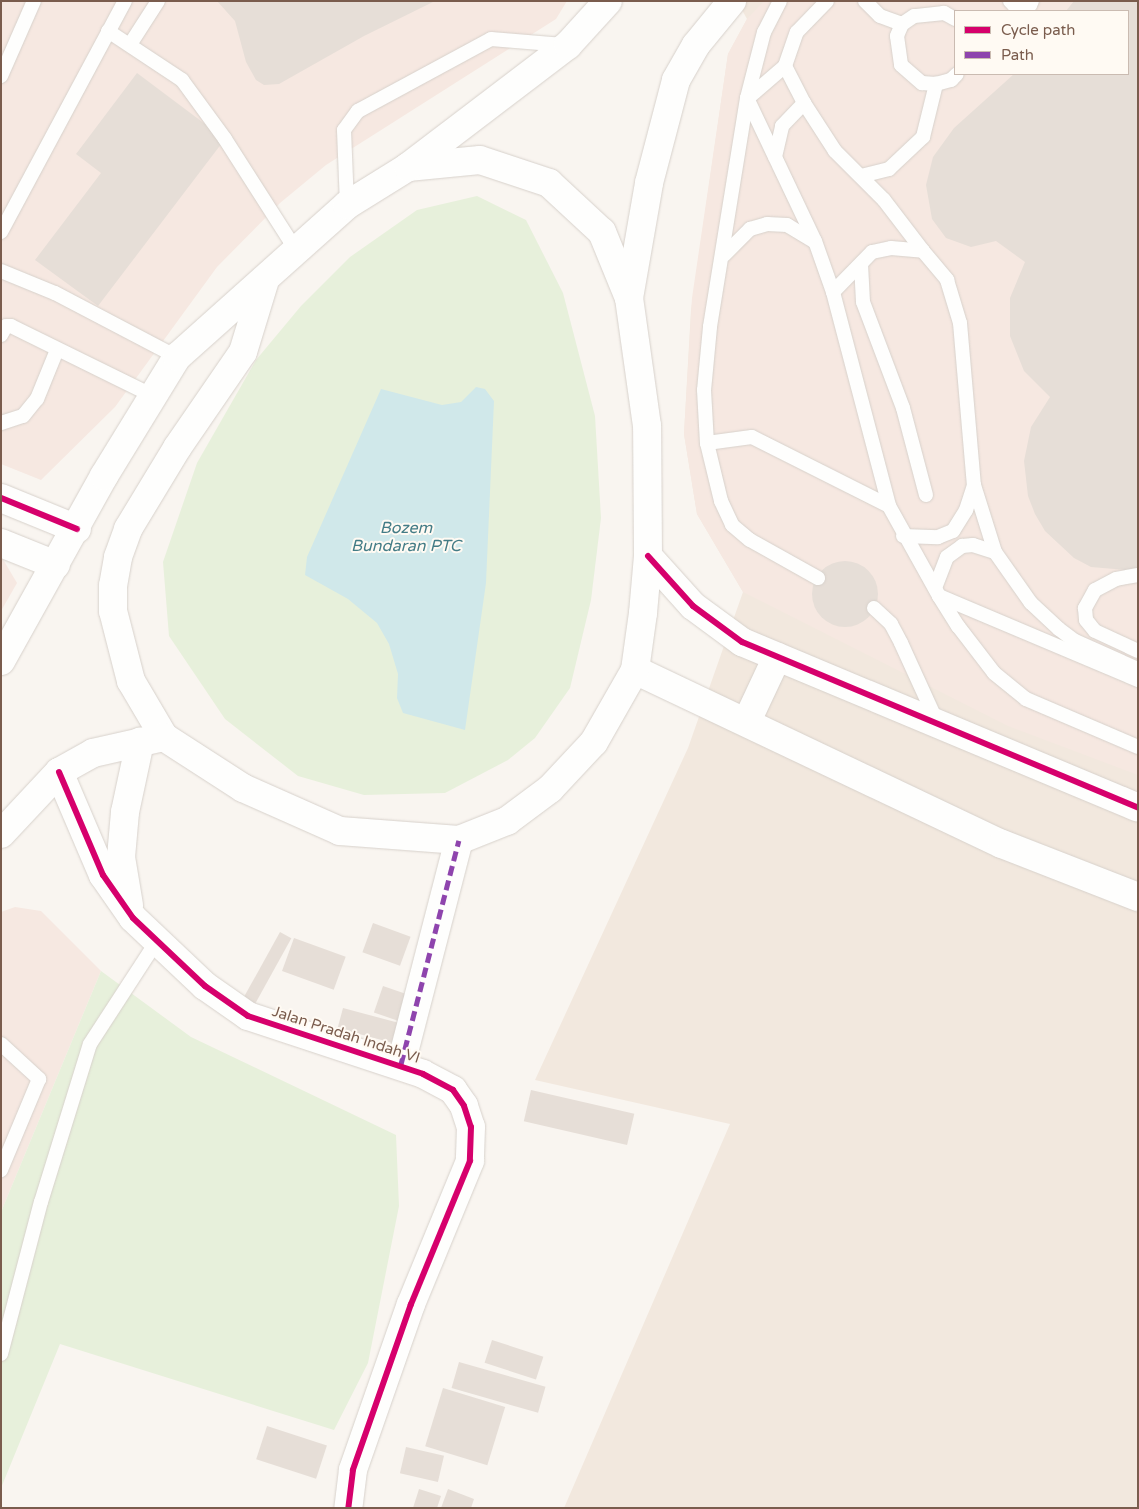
<!DOCTYPE html>
<html>
<head>
<meta charset="utf-8">
<style>
  body { margin:0 }
  #map { position:relative; width:1139px; height:1509px; overflow:hidden; background:#f9f5f0; font-family:"Varela Round",sans-serif }
  div>[style] { position:absolute }
  [style*='--x'] { left:calc(var(--x)*1px); top:calc(var(--y)*1px); width:calc(var(--w)*1px); rotate:calc(var(--a)*1deg) }
  .residential>* { inset:0; background:#f2e8de }
  .commercial>* { inset:0; background:#f6e8e1 }
  .green>* { inset:0; background:#e7f0db }
  .water>* { inset:0; background:#d0e8ea }
  .building>* { inset:0; background:#e6ded7; transform-origin:0 0 }
  .round { border-radius:50% }
  .roads { filter:drop-shadow(0 0 1px #d7d1cb) drop-shadow(0 0 1px #d7d1cb) }
  .lane>* { height:14px; margin:-7px; padding:0 7px; transform-origin:7px; border-radius:7px; background:#fefefd }
  .street>* { height:28px; margin:-14px; padding:0 14px; transform-origin:14px; border-radius:14px; background:#fefefd }
  .secondary>* { height:28px; margin:-14px; padding:0 14px; transform-origin:14px; border-radius:14px; background:#fefefd }
  .quiet>* { height:5px; margin-top:-2.5px; transform-origin:0; background:repeating-linear-gradient(90deg,#8e44ad 0 10px,transparent 0 15px) }
  .cycleway>* { height:6px; margin:-3px; padding:0 3px; transform-origin:3px; border-radius:3px; background:#d6006c }
  span { translate:-50% -50%; white-space:nowrap; text-align:center; line-height:1.15; -webkit-text-stroke:4px #fffaf3; paint-order:stroke }
  .street-label { font-size:15px; color:#7a5c4d }
  .water-label { font-size:16px; color:#437c86; font-style:italic }
  .frame { position:absolute; inset:0; border:2px solid #7a5c4d; pointer-events:none }
  .legend { position:absolute; left:954px; top:10px; width:175px; height:65px; box-sizing:border-box; background:#fffaf3; border:1px solid #cabbb1; margin:0; padding:6px 9px; list-style:none; font-size:15px; color:#7a5c4d }
  .legend li { display:flex; align-items:center; gap:10px; height:25px }
  .legend b { width:25px; border:1px solid #cabbb1 }
</style>
</head>
<body>
<div id="map">
  <div class="residential">
    <i style="clip-path:polygon(evenodd,737px 1px,1138px 1px,1138px 1508px,564px 1508px,730px 1124px,535px 1080px,688px 748px,743px 592px,697px 514px,684px 434px,691px 310px,728px 54px,747px 19px,737px 1px,955px 11px,1128px 11px,1128px 74px,955px 74px,955px 11px)"></i>
  </div>
  <div class="commercial">
    <i style="clip-path:polygon(1px 1px,567px 1px,556px 19px,326px 165px,280px 203px,217px 267px,115px 407px,41px 480px,1px 464px)"></i>
    <i style="clip-path:polygon(evenodd,764px 1px,1138px 1px,1138px 775px,1008px 726px,743px 592px,697px 514px,684px 434px,692px 298px,728px 54px,747px 19px,764px 1px,955px 11px,1128px 11px,1128px 74px,955px 74px,955px 11px)"></i>
    <i style="clip-path:polygon(1px 556px,17px 583px,1px 611px)"></i>
    <i style="clip-path:polygon(15px 907px,41px 911px,101px 971px,1px 1212px,1px 912px)"></i>
  </div>
  <div class="green">
    <i style="clip-path:polygon(477px 196px,526px 220px,563px 293px,595px 416px,601px 518px,591px 600px,570px 688px,535px 738px,508px 760px,445px 793px,364px 795px,298px 776px,225px 719px,169px 636px,163px 562px,197px 463px,256px 360px,301px 306px,350px 257px,417px 210px)"></i>
    <i style="clip-path:polygon(101px 971px,191px 1037px,396px 1135px,399px 1206px,368px 1363px,334px 1430px,60px 1344px,1px 1488px,1px 1212px)"></i>
  </div>
  <div class="water">
    <i style="clip-path:polygon(476px 387px,485px 389px,494px 401px,486px 583px,465px 730px,403px 713px,397px 698px,398px 674px,389px 644px,377px 623px,348px 599px,305px 575px,307px 557px,381px 389px,442px 405px,461px 402px)"></i>
  </div>
  <div class="building">
    <i style="clip-path:polygon(217px 1px,435px 1px,364px 36px,279px 84px,264px 85px,256px 80px,246px 62px,235px 21px)"></i>
    <i style="clip-path:polygon(1074px 1px,1138px 1px,1138px 571px,1091px 567px,1074px 558px,1045px 531px,1035px 514px,1028px 496px,1024px 461px,1031px 427px,1050px 397px,1024px 371px,1010px 336px,1010px 298px,1025px 262px,996px 241px,971px 247px,946px 238px,932px 219px,926px 185px,933px 157px,954px 128px,1014px 74px,1128px 74px,1128px 11px,1066px 11px)"></i>
    <i style="clip-path:polygon(137px 73px,225px 139px,98px 306px,35px 260px,101px 173px,76px 154px)"></i>
    <i class="round" style="left:812px;top:561px;width:66px;height:66px"></i>
    <i style="left:373px;top:923px;width:40px;height:31px;rotate:20deg"></i>
    <i style="left:280px;top:932px;width:13px;height:75px;rotate:29deg"></i>
    <i style="left:294px;top:938px;width:55px;height:35px;rotate:20deg"></i>
    <i style="left:383px;top:986px;width:36px;height:28px;rotate:19deg"></i>
    <i style="left:343px;top:1008px;width:64px;height:21px;rotate:15deg"></i>
    <i style="left:531px;top:1090px;width:106px;height:32px;rotate:13deg"></i>
    <i style="left:492px;top:1340px;width:54px;height:24px;rotate:18deg"></i>
    <i style="left:459px;top:1362px;width:90px;height:27px;rotate:16deg"></i>
    <i style="left:443px;top:1388px;width:65px;height:61px;rotate:17deg"></i>
    <i style="left:267px;top:1426px;width:63px;height:35px;rotate:18deg"></i>
    <i style="left:406px;top:1447px;width:39px;height:27px;rotate:13deg"></i>
    <i style="clip-path:polygon(419px 1489px,441px 1496px,437px 1508px,413px 1508px)"></i>
    <i style="clip-path:polygon(448px 1489px,474px 1499px,471px 1508px,441px 1508px)"></i>
  </div>
  <div class="roads">
    <div class="lane">
      <i style="--x:780;--y:1;--w:35;--a:117"></i>
      <i style="--x:764;--y:32;--w:68;--a:104.4"></i>
      <i style="--x:747;--y:98;--w:232;--a:99.2"></i>
      <i style="--x:710;--y:327;--w:63;--a:95.4"></i>
      <i style="--x:704;--y:390;--w:53;--a:86.8"></i>
      <i style="--x:707;--y:443;--w:60;--a:76.4"></i>
      <i style="--x:721;--y:501;--w:26;--a:65"></i>
      <i style="--x:732;--y:525;--w:23;--a:40"></i>
      <i style="--x:750;--y:540;--w:78;--a:29.2"></i>
      <i style="--x:865;--y:1;--w:21;--a:45"></i>
      <i style="--x:880;--y:16;--w:23;--a:20"></i>
      <i style="--x:1010;--y:1;--w:6;--a:45"></i>
      <i style="--x:1014;--y:5;--w:16;--a:0"></i>
      <i style="--x:1030;--y:5;--w:4;--a:-63"></i>
      <i style="--x:955;--y:19;--w:13;--a:-151"></i>
      <i style="--x:944;--y:13;--w:30;--a:174"></i>
      <i style="--x:914;--y:16;--w:14;--a:146"></i>
      <i style="--x:902;--y:24;--w:13;--a:113"></i>
      <i style="--x:897;--y:36;--w:29;--a:82"></i>
      <i style="--x:901;--y:65;--w:28;--a:41"></i>
      <i style="--x:922;--y:83;--w:14;--a:4"></i>
      <i style="--x:936;--y:84;--w:16;--a:-15"></i>
      <i style="--x:951;--y:80;--w:8;--a:-45"></i>
      <i style="--x:108;--y:31;--w:89;--a:33.5"></i>
      <i style="--x:182;--y:80;--w:73;--a:53.9"></i>
      <i style="--x:225;--y:139;--w:132;--a:57.4"></i>
      <i style="--x:131;--y:43;--w:50;--a:-57.3"></i>
      <i style="--x:785;--y:66;--w:42;--a:62.8"></i>
      <i style="--x:804;--y:103;--w:57;--a:57.1"></i>
      <i style="--x:835;--y:151;--w:69;--a:45"></i>
      <i style="--x:884;--y:200;--w:64;--a:52.6"></i>
      <i style="--x:1;--y:76;--w:82;--a:-66.3"></i>
      <i style="--x:747;--y:98;--w:158;--a:64.6"></i>
      <i style="--x:815;--y:241;--w:54;--a:70.6"></i>
      <i style="--x:833;--y:292;--w:221;--a:75.3"></i>
      <i style="--x:889;--y:506;--w:103;--a:60.9"></i>
      <i style="--x:939;--y:596;--w:36;--a:58"></i>
      <i style="--x:958;--y:626;--w:59;--a:52.5"></i>
      <i style="--x:994;--y:673;--w:41;--a:39.1"></i>
      <i style="--x:1026;--y:699;--w:122;--a:23.2"></i>
      <i style="--x:748;--y:98;--w:49;--a:-40.9"></i>
      <i style="--x:785;--y:66;--w:36;--a:-71"></i>
      <i style="--x:797;--y:32;--w:43;--a:-45.9"></i>
      <i style="--x:775;--y:157;--w:32;--a:-77"></i>
      <i style="--x:782;--y:126;--w:32;--a:-46"></i>
      <i style="--x:861;--y:176;--w:29;--a:-14"></i>
      <i style="--x:889;--y:169;--w:47;--a:-43.3"></i>
      <i style="--x:923;--y:137;--w:55;--a:-76.2"></i>
      <i style="--x:347;--y:205;--w:75;--a:-92.3"></i>
      <i style="--x:344;--y:130;--w:24;--a:-54"></i>
      <i style="--x:358;--y:111;--w:151;--a:-28.4"></i>
      <i style="--x:491;--y:39;--w:73;--a:4.7"></i>
      <i style="--x:1;--y:232;--w:262;--a:-61.8"></i>
      <i style="--x:724;--y:255;--w:37;--a:-45"></i>
      <i style="--x:750;--y:229;--w:18;--a:-16"></i>
      <i style="--x:767;--y:224;--w:20;--a:3"></i>
      <i style="--x:787;--y:225;--w:31;--a:31"></i>
      <i style="--x:861;--y:264;--w:38;--a:87"></i>
      <i style="--x:863;--y:302;--w:113;--a:69.3"></i>
      <i style="--x:903;--y:408;--w:90;--a:75.2"></i>
      <i style="--x:1;--y:271;--w:58;--a:22.2"></i>
      <i style="--x:55;--y:293;--w:138;--a:27.7"></i>
      <i style="--x:833;--y:292;--w:56;--a:-45.7"></i>
      <i style="--x:872;--y:252;--w:19;--a:-12"></i>
      <i style="--x:891;--y:248;--w:32;--a:5"></i>
      <i style="--x:923;--y:251;--w:38;--a:50"></i>
      <i style="--x:947;--y:280;--w:45;--a:73.2"></i>
      <i style="--x:960;--y:323;--w:163;--a:85.1"></i>
      <i style="--x:974;--y:485;--w:70;--a:72.6"></i>
      <i style="--x:995;--y:552;--w:62;--a:54.8"></i>
      <i style="--x:1031;--y:603;--w:38;--a:43"></i>
      <i style="--x:1059;--y:629;--w:20;--a:37"></i>
      <i style="--x:1075;--y:641;--w:69;--a:24"></i>
      <i style="--x:1;--y:335;--w:10;--a:-61"></i>
      <i style="--x:6;--y:326;--w:5;--a:0"></i>
      <i style="--x:11;--y:326;--w:156;--a:26.2"></i>
      <i style="--x:1;--y:423;--w:23;--a:-18"></i>
      <i style="--x:23;--y:416;--w:22;--a:-51"></i>
      <i style="--x:37;--y:399;--w:53;--a:-67.8"></i>
      <i style="--x:707;--y:443;--w:45;--a:-7.6"></i>
      <i style="--x:752;--y:437;--w:153;--a:26.7"></i>
      <i style="--x:903;--y:536;--w:35;--a:2"></i>
      <i style="--x:938;--y:537;--w:16;--a:-22"></i>
      <i style="--x:953;--y:531;--w:25;--a:-58"></i>
      <i style="--x:966;--y:510;--w:26;--a:-72"></i>
      <i style="--x:1138;--y:575;--w:22;--a:170"></i>
      <i style="--x:1116;--y:579;--w:24;--a:152"></i>
      <i style="--x:1095;--y:590;--w:21;--a:119"></i>
      <i style="--x:1085;--y:608;--w:12;--a:85"></i>
      <i style="--x:1086;--y:620;--w:14;--a:51"></i>
      <i style="--x:1095;--y:631;--w:47;--a:24.9"></i>
      <i style="--x:935;--y:588;--w:33;--a:-69"></i>
      <i style="--x:947;--y:557;--w:19;--a:-36"></i>
      <i style="--x:962;--y:546;--w:11;--a:-5"></i>
      <i style="--x:973;--y:545;--w:23;--a:18"></i>
      <i style="--x:939;--y:596;--w:216;--a:22.9"></i>
      <i style="--x:874;--y:608;--w:23;--a:43"></i>
      <i style="--x:891;--y:624;--w:21;--a:62"></i>
      <i style="--x:901;--y:643;--w:87;--a:65.5"></i>
      <i style="--x:1;--y:1044;--w:52;--a:42.6"></i>
      <i style="--x:39;--y:1079;--w:99;--a:112.7"></i>
      <i style="--x:1;--y:1354;--w:157;--a:-75.3"></i>
      <i style="--x:41;--y:1202;--w:165;--a:-72.8"></i>
      <i style="--x:90;--y:1044;--w:123;--a:-57"></i>
    </div>
    <div class="street">
      <i style="--x:1;--y:498;--w:82;--a:22.2"></i>
      <i style="--x:1;--y:543;--w:59;--a:21.8"></i>
      <i style="--x:401;--y:1064;--w:231;--a:-75.5"></i>
    </div>
    <div class="secondary">
      <i style="--x:408;--y:167;--w:72;--a:-5.6"></i>
      <i style="--x:480;--y:160;--w:73;--a:18.4"></i>
      <i style="--x:549;--y:183;--w:72;--a:42.8"></i>
      <i style="--x:602;--y:232;--w:71;--a:67.8"></i>
      <i style="--x:648;--y:556;--w:67;--a:48"></i>
      <i style="--x:693;--y:606;--w:61;--a:36.3"></i>
      <i style="--x:742;--y:642;--w:429;--a:22.7"></i>
      <i style="--x:1;--y:661;--w:212;--a:-60.9"></i>
      <i style="--x:104;--y:476;--w:140;--a:-58.5"></i>
      <i style="--x:177;--y:357;--w:228;--a:-41.8"></i>
      <i style="--x:347;--y:205;--w:72;--a:-31.9"></i>
      <i style="--x:408;--y:167;--w:201;--a:-37.3"></i>
      <i style="--x:568;--y:45;--w:59;--a:-47.7"></i>
      <i style="--x:635;--y:670;--w:406;--a:25.4"></i>
      <i style="--x:1002;--y:844;--w:146;--a:21.3"></i>
      <i style="--x:747;--y:721;--w:71;--a:-64.9"></i>
      <i style="--x:164;--y:737;--w:65;--a:-120.5"></i>
      <i style="--x:131;--y:681;--w:72;--a:-104.4"></i>
      <i style="--x:113;--y:611;--w:25;--a:-90"></i>
      <i style="--x:113;--y:586;--w:29;--a:-80"></i>
      <i style="--x:118;--y:557;--w:30;--a:-70"></i>
      <i style="--x:128;--y:529;--w:95;--a:-58.8"></i>
      <i style="--x:177;--y:448;--w:116;--a:-55.5"></i>
      <i style="--x:243;--y:352;--w:75;--a:-73"></i>
      <i style="--x:59;--y:772;--w:112;--a:66.9"></i>
      <i style="--x:103;--y:875;--w:52;--a:55.1"></i>
      <i style="--x:133;--y:918;--w:99;--a:43.4"></i>
      <i style="--x:205;--y:986;--w:52;--a:34.9"></i>
      <i style="--x:248;--y:1016;--w:184;--a:18.3"></i>
      <i style="--x:423;--y:1074;--w:34;--a:28"></i>
      <i style="--x:453;--y:1090;--w:19;--a:55"></i>
      <i style="--x:464;--y:1106;--w:22;--a:72"></i>
      <i style="--x:471;--y:1127;--w:34;--a:92"></i>
      <i style="--x:470;--y:1161;--w:155;--a:112.4"></i>
      <i style="--x:411;--y:1304;--w:176;--a:109.3"></i>
      <i style="--x:353;--y:1470;--w:38;--a:97"></i>
      <i style="--x:1;--y:834;--w:85;--a:-46.9"></i>
      <i style="--x:59;--y:772;--w:39;--a:-29"></i>
      <i style="--x:93;--y:753;--w:73;--a:-12.7"></i>
      <i style="--x:164;--y:737;--w:94;--a:32.8"></i>
      <i style="--x:243;--y:788;--w:106;--a:23.9"></i>
      <i style="--x:340;--y:831;--w:119;--a:4.3"></i>
      <i style="--x:459;--y:840;--w:52;--a:-21.6"></i>
      <i style="--x:507;--y:821;--w:54;--a:-36.7"></i>
      <i style="--x:550;--y:789;--w:64;--a:-46.9"></i>
      <i style="--x:594;--y:742;--w:83;--a:-60.3"></i>
      <i style="--x:635;--y:670;--w:58;--a:-82"></i>
      <i style="--x:643;--y:613;--w:57;--a:-85"></i>
      <i style="--x:648;--y:556;--w:130;--a:-90.4"></i>
      <i style="--x:647;--y:426;--w:129;--a:-98"></i>
      <i style="--x:629;--y:298;--w:117;--a:-80.1"></i>
      <i style="--x:649;--y:183;--w:106;--a:-75.3"></i>
      <i style="--x:676;--y:80;--w:40;--a:-60.3"></i>
      <i style="--x:696;--y:45;--w:57;--a:-50.7"></i>
      <i style="--x:129;--y:905;--w:49;--a:-99.5"></i>
      <i style="--x:121;--y:857;--w:45;--a:-84.9"></i>
      <i style="--x:125;--y:812;--w:72;--a:-77.9"></i>
    </div>
  </div>
  <div class="quiet">
    <i style="--x:401;--y:1064;--w:231;--a:-75.5"></i>
  </div>
  <div class="cycleway">
    <i style="--x:1;--y:498;--w:82;--a:22.2"></i>
    <i style="--x:648;--y:556;--w:67;--a:48"></i>
    <i style="--x:693;--y:606;--w:61;--a:36.3"></i>
    <i style="--x:742;--y:642;--w:429;--a:22.7"></i>
    <i style="--x:59;--y:772;--w:112;--a:66.9"></i>
    <i style="--x:103;--y:875;--w:52;--a:55.1"></i>
    <i style="--x:133;--y:918;--w:99;--a:43.4"></i>
    <i style="--x:205;--y:986;--w:52;--a:34.9"></i>
    <i style="--x:248;--y:1016;--w:184;--a:18.3"></i>
    <i style="--x:423;--y:1074;--w:34;--a:28"></i>
    <i style="--x:453;--y:1090;--w:19;--a:55"></i>
    <i style="--x:464;--y:1106;--w:22;--a:72"></i>
    <i style="--x:471;--y:1127;--w:34;--a:92"></i>
    <i style="--x:470;--y:1161;--w:155;--a:112.4"></i>
    <i style="--x:411;--y:1304;--w:176;--a:109.3"></i>
    <i style="--x:353;--y:1470;--w:38;--a:97"></i>
  </div>
  <div class="street-label">
    <span style="left:346px;top:1035px;rotate:18deg">Jalan Pradah Indah VI</span>
  </div>
  <div class="water-label">
    <span style="left:406px;top:537px">Bozem<br>Bundaran PTC</span>
  </div>
  <div class="frame"></div>
  <ul class="legend">
  <li><b style="height:6px;background:#d6006c"></b>Cycle path</li>
  <li><b style="height:6px;background:#8e44ad"></b>Path</li>
  </ul>
</div>
</body>
</html>
